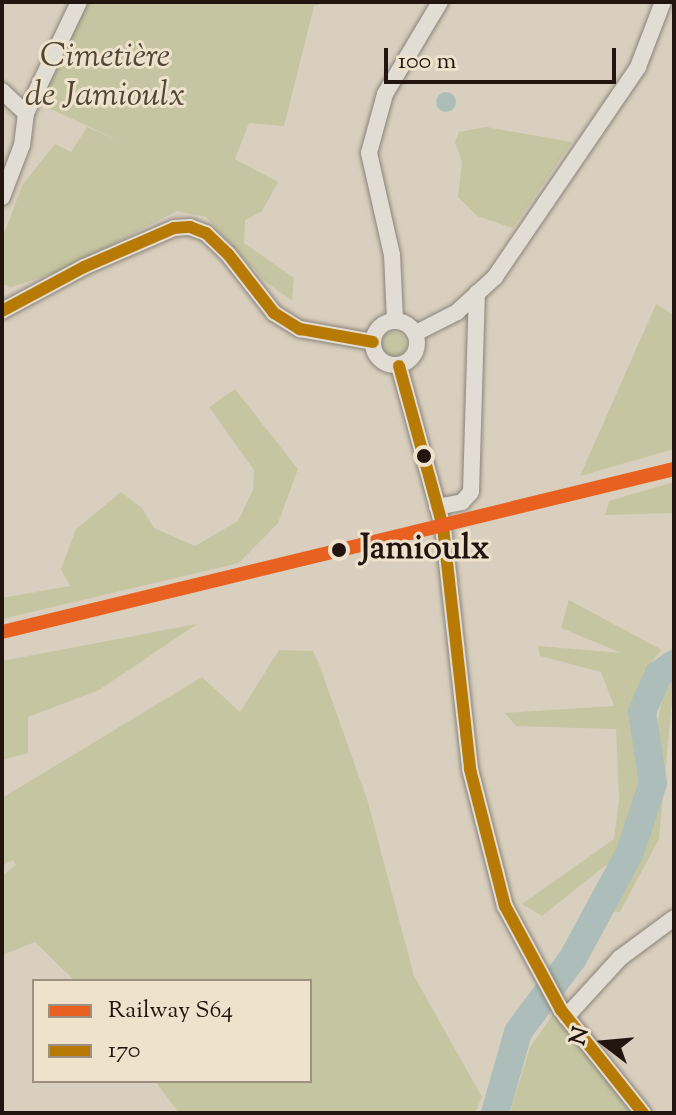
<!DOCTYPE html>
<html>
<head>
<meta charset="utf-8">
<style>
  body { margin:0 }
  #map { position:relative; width:676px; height:1115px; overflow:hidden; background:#d9cfbe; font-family:"Sorts Mill Goudy",serif }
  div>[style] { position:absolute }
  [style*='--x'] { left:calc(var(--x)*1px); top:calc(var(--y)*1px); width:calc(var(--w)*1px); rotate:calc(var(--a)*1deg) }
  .green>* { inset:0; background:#c5c5a2 }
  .round { border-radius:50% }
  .water>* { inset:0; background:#adbdb9 }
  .river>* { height:28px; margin:-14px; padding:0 14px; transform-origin:14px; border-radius:14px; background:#adbdb9 }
  .roads { filter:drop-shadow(0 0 2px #8a8379) drop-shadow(0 0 2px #8a8379) }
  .minor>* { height:16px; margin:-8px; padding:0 8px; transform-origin:8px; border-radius:8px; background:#e2ddd4 }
  .minor>.ring { margin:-8px; padding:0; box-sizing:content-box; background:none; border:16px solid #e2ddd4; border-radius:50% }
  .bus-1>* { height:12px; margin:-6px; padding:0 6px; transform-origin:6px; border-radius:6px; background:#b77a04 }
  .rail-1>* { height:14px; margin:-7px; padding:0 7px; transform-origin:7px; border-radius:7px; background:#e86121 }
  .dots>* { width:22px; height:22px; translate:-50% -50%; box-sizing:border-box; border:4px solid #eee2cd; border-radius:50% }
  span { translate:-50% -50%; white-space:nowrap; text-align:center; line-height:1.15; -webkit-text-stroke:6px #eee2cd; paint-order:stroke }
  .park-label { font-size:34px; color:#4e4734; font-style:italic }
  .stop-label { font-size:34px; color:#22150f; font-weight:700 }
  .left { translate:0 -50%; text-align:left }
  .frame { position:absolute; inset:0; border:4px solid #22150f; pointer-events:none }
  .legend { position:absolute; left:32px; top:979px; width:280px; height:104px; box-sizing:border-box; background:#eee2cd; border:2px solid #9c9081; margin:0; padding:10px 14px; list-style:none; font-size:24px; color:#22150f }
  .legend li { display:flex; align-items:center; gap:16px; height:40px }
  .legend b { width:40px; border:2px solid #9c9081 }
  .north { position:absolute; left:564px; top:1003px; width:80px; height:80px; -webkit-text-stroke:6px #eee2cd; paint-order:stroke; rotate:286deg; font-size:22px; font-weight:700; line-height:32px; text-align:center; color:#22150f }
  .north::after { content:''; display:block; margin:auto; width:28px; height:36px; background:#22150f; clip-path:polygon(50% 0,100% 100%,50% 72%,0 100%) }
  .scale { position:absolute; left:384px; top:48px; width:232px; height:36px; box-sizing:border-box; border:4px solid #22150f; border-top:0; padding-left:10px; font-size:24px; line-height:28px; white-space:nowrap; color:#22150f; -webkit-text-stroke:6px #eee2cd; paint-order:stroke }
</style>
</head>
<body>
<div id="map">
  <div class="green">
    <i style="clip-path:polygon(85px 2px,329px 2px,314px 6px,284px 126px,249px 123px,235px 159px,278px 182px,262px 211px,245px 220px,244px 243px,294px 278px,292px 301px,266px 282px,206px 217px,177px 211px,61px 271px,11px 287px,2px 284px,2px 239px,23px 184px,55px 144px,71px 152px,87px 127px,122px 142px,38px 103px)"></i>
    <i style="clip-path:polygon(486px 127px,572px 142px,513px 228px,477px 216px,458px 197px,462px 162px,455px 142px,459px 132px)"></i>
    <i style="clip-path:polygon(656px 304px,674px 315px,674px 449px,580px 476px)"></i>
    <i class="round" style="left:382px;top:332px;width:24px;height:24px"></i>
    <i style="clip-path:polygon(235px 389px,298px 469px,278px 523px,239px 563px,2px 619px,2px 598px,70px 586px,61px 569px,76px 529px,121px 492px,142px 508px,154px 528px,195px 546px,238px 521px,253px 490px,254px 470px,209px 407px)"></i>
    <i style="clip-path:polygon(674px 482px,674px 513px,605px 515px,609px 501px)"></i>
    <i style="clip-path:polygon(569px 600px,662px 650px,643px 672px,662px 677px,642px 738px,644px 787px,625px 850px,542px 916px,522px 904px,614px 839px,619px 800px,616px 729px,516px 726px,505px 713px,614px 706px,601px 672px,540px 656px,538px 646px,622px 653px,561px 628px)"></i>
    <i style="clip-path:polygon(197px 624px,99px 690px,28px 717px,28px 753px,2px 760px,2px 661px)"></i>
    <i style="clip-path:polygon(279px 650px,313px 651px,319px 664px,367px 799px,414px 976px,482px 1097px,475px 1113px,179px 1113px,155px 1081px,310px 1081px,310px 981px,75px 981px,35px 942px,2px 955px,2px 876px,16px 865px,13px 860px,2px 866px,2px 798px,202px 677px,240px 712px)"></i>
    <i style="clip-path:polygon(674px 680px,659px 839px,620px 912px,611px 912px,649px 826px,658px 720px,664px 690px)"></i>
    <i style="clip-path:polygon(553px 1015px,559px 1016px,633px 1113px,510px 1113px,530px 1047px)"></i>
  </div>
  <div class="water">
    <i class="round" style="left:436px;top:92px;width:20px;height:20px"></i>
  </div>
  <div class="river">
    <i style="--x:495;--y:1113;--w:84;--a:-74.1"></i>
    <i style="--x:518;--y:1032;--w:92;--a:-53.4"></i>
    <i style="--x:573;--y:958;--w:120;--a:-61.7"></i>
    <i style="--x:630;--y:852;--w:73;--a:-71.6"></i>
    <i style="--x:653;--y:783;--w:72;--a:-98.8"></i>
    <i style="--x:642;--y:712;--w:40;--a:-66.6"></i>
    <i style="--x:658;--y:675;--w:19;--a:-35"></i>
  </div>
  <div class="roads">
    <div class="minor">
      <i style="--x:2;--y:91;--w:33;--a:43"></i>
      <i style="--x:26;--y:113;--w:32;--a:97"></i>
      <i style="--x:22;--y:145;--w:56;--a:111"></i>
      <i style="--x:26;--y:113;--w:123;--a:-64.5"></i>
      <i style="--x:2;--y:311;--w:93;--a:-28.2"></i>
      <i style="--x:84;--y:267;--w:98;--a:-23.4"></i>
      <i style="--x:174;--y:228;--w:16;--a:-4"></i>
      <i style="--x:190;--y:227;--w:17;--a:21"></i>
      <i style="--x:206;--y:233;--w:30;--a:44"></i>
      <i style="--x:228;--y:254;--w:75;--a:52.1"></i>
      <i style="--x:274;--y:313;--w:31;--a:32"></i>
      <i style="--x:300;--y:329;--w:74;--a:10.1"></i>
      <i style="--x:395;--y:320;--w:65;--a:-92.6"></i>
      <i style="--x:392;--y:255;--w:105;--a:-102.7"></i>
      <i style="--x:369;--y:153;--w:61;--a:-74.8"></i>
      <i style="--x:385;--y:94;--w:107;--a:-59.1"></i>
      <i class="ring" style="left:373px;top:321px;width:28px;height:28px"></i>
      <i style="--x:416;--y:333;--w:46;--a:-27.1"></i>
      <i style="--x:457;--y:312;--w:52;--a:-42.6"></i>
      <i style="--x:495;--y:277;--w:254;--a:-55.7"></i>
      <i style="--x:638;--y:67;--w:70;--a:-69"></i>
      <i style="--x:399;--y:366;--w:167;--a:74.7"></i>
      <i style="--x:443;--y:527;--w:244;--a:83.6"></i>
      <i style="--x:470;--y:769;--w:141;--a:75.7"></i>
      <i style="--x:505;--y:906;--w:118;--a:61.7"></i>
      <i style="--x:561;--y:1010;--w:132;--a:51.5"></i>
      <i style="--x:437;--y:507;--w:25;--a:-11"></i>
      <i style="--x:462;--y:502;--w:13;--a:-48"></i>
      <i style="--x:471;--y:492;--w:199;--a:-88.3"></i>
      <i style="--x:566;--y:1017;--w:80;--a:-47.5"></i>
      <i style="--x:620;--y:958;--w:67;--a:-36.5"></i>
    </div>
  </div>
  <div class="bus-1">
    <i style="--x:2;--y:311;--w:93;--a:-28.2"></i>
    <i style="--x:84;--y:267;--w:98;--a:-23.4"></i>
    <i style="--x:174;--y:228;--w:16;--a:-4"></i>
    <i style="--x:190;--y:227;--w:17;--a:21"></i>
    <i style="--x:206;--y:233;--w:30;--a:44"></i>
    <i style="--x:228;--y:254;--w:75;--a:52.1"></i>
    <i style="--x:274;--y:313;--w:31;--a:32"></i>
    <i style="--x:300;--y:329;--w:74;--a:10.1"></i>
    <i style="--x:399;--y:366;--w:167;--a:74.7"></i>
    <i style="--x:443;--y:527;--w:244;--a:83.6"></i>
    <i style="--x:470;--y:769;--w:141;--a:75.7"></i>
    <i style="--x:505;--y:906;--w:118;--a:61.7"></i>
    <i style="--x:561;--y:1010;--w:132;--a:51.5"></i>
  </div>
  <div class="rail-1">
    <i style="--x:2;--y:632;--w:691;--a:-13.63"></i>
  </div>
  <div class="dots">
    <i style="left:424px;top:456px;background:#22150f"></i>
    <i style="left:339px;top:550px;background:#22150f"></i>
  </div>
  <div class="park-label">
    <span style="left:105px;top:77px">Cimetière<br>de Jamioulx</span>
  </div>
  <div class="stop-label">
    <span class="left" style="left:360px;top:550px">Jamioulx</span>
  </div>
  <div class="frame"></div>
  <ul class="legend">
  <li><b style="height:10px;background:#e86121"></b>Railway S64</li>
  <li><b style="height:10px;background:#b77a04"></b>170</li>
  </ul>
  <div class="north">N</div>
  <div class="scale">100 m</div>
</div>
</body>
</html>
